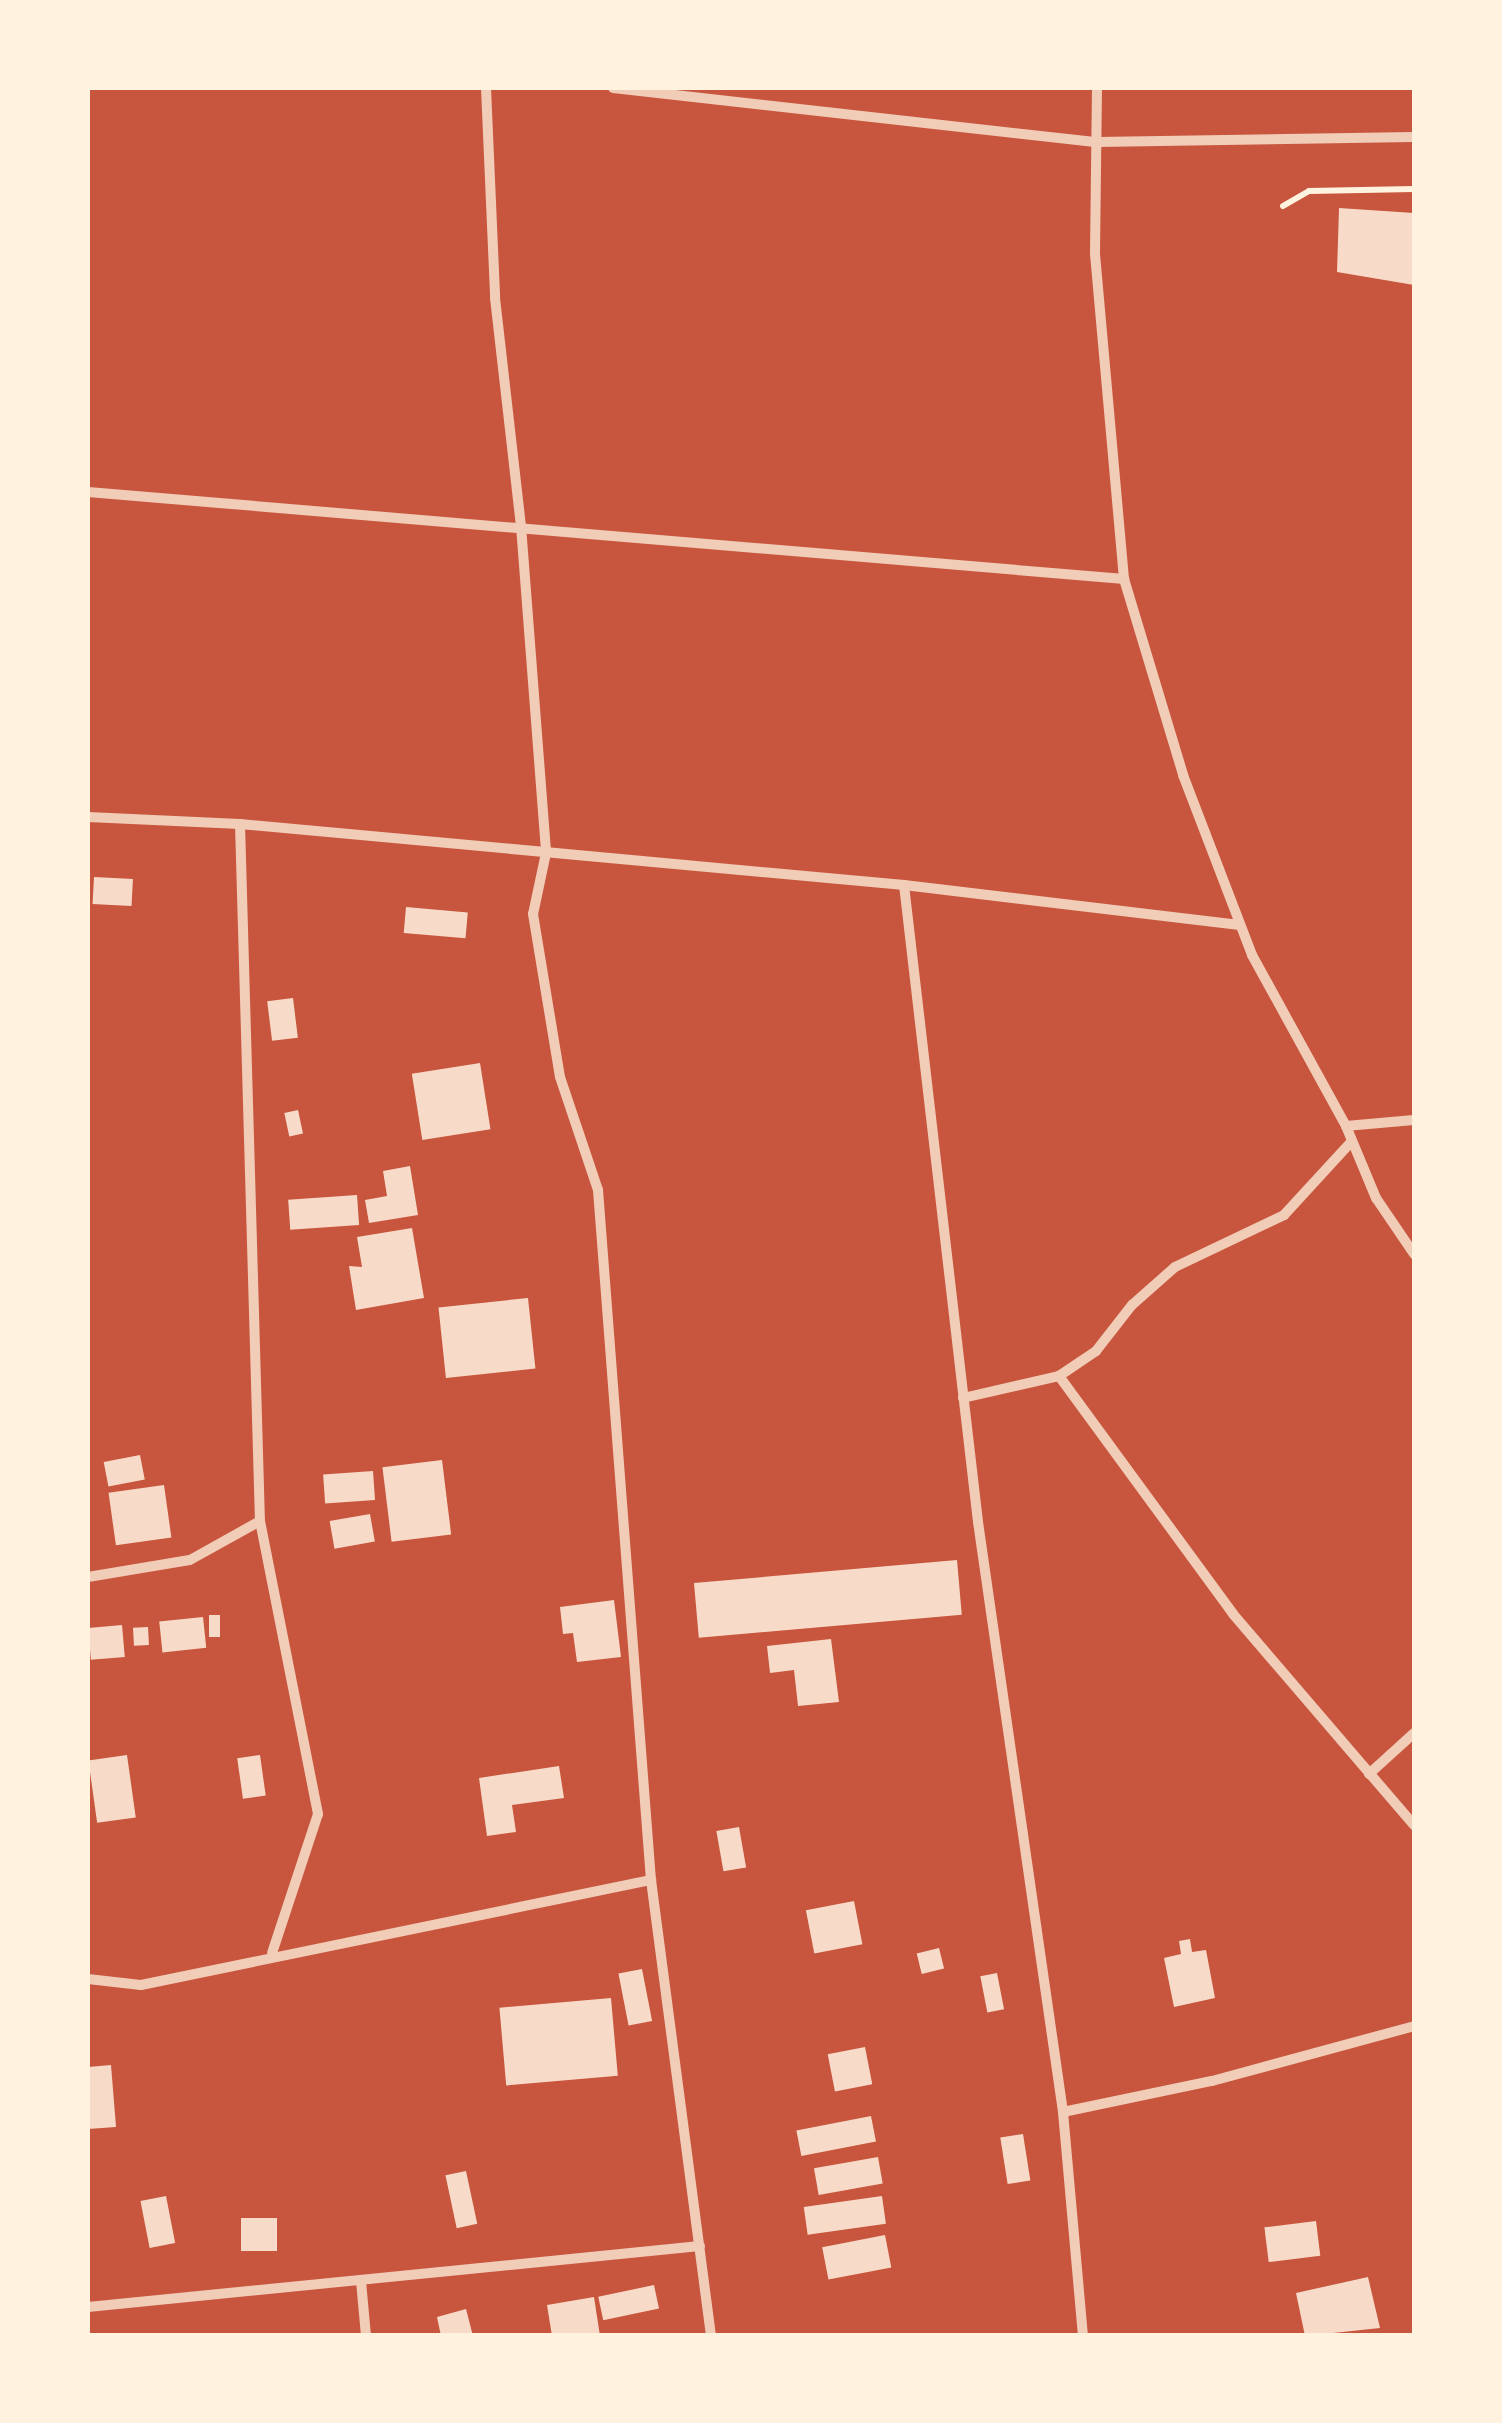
<!DOCTYPE html>
<html>
<head>
<meta charset="utf-8">
<style>
  body { margin:0 }
  #map { position:relative; width:1502px; height:2423px; overflow:hidden; background:#c8553d; font-family:"IBM Plex Sans",sans-serif }
  div>[style] { position:absolute }
  [style*='--x'] { left:calc(var(--x)*1px); top:calc(var(--y)*1px); width:calc(var(--w)*1px); rotate:calc(var(--a)*1deg) }
  .building>* { inset:0; background:#f7dbc8; transform-origin:0 0 }
  .path>* { height:6px; margin:-3px; padding:0 3px; transform-origin:3px; border-radius:3px; background:#fff3e0 }
  .minor>* { height:10px; margin:-5px; padding:0 5px; transform-origin:5px; border-radius:5px; background:#f1ccb7 }
  span { translate:-50% -50%; white-space:nowrap; text-align:center; line-height:1.15; -webkit-text-stroke:8px #fff3e0; paint-order:stroke }
  .frame { position:absolute; inset:0; border:90px solid #fff3e0; pointer-events:none }
</style>
</head>
<body>
<div id="map">
  <div class="building">
    <i style="clip-path:polygon(1339px 208px,1414px 213px,1414px 285px,1337px 272px)"></i>
    <i style="left:94px;top:877px;width:39px;height:27px;rotate:3deg"></i>
    <i style="left:406px;top:907px;width:62px;height:26px;rotate:5deg"></i>
    <i style="left:293px;top:998px;width:40px;height:26px;rotate:83deg"></i>
    <i style="left:480px;top:1063px;width:67px;height:69px;rotate:81deg"></i>
    <i style="left:298px;top:1110px;width:24px;height:14px;rotate:78deg"></i>
    <i style="clip-path:polygon(410px 1166px,418px 1215px,369px 1223px,365px 1200px,387px 1196px,383px 1171px)"></i>
    <i style="left:357px;top:1195px;width:30px;height:69px;rotate:86deg"></i>
    <i style="clip-path:polygon(412px 1228px,424px 1298px,356px 1310px,349px 1266px,362px 1267px,357px 1237px)"></i>
    <i style="left:528px;top:1298px;width:71px;height:90px;rotate:84deg"></i>
    <i style="left:140px;top:1455px;width:25px;height:37px;rotate:79deg"></i>
    <i style="left:442px;top:1460px;width:75px;height:60px;rotate:83deg"></i>
    <i style="left:373px;top:1471px;width:29px;height:50px;rotate:86deg"></i>
    <i style="left:164px;top:1485px;width:53px;height:56px;rotate:82deg"></i>
    <i style="left:370px;top:1514px;width:28px;height:41px;rotate:80deg"></i>
    <i style="left:957px;top:1560px;width:55px;height:264px;rotate:85deg"></i>
    <i style="clip-path:polygon(614px 1600px,621px 1657px,577px 1662px,573px 1633px,563px 1634px,560px 1607px)"></i>
    <i style="left:209px;top:1615px;width:11px;height:22px"></i>
    <i style="left:203px;top:1617px;width:31px;height:44px;rotate:84deg"></i>
    <i style="left:122px;top:1625px;width:32px;height:34px;rotate:85deg"></i>
    <i style="left:148px;top:1627px;width:18px;height:15px;rotate:87deg"></i>
    <i style="clip-path:polygon(831px 1639px,839px 1702px,798px 1706px,794px 1670px,770px 1673px,767px 1646px)"></i>
    <i style="left:127px;top:1755px;width:63px;height:39px;rotate:82deg"></i>
    <i style="left:260px;top:1755px;width:41px;height:23px;rotate:82deg"></i>
    <i style="clip-path:polygon(559px 1766px,564px 1798px,512px 1805px,516px 1832px,487px 1836px,479px 1778px)"></i>
    <i style="left:739px;top:1827px;width:41px;height:23px;rotate:80deg"></i>
    <i style="left:854px;top:1901px;width:44px;height:49px;rotate:79deg"></i>
    <i style="clip-path:polygon(1190px 1939px,1192px 1952px,1206px 1950px,1215px 1998px,1174px 2007px,1164px 1958px,1181px 1954px,1179px 1941px)"></i>
    <i style="left:939px;top:1948px;width:21px;height:23px;rotate:76deg"></i>
    <i style="left:642px;top:1969px;width:53px;height:24px;rotate:79deg"></i>
    <i style="left:997px;top:1973px;width:37px;height:17px;rotate:79deg"></i>
    <i style="left:611px;top:1998px;width:78px;height:112px;rotate:85deg"></i>
    <i style="left:865px;top:2047px;width:38px;height:38px;rotate:79deg"></i>
    <i style="clip-path:polygon(111px 2065px,116px 2127px,88px 2129px,88px 2067px)"></i>
    <i style="left:871px;top:2116px;width:26px;height:76px;rotate:79deg"></i>
    <i style="left:1023px;top:2134px;width:47px;height:23px;rotate:81deg"></i>
    <i style="left:878px;top:2157px;width:27px;height:65px;rotate:80deg"></i>
    <i style="left:466px;top:2171px;width:54px;height:21px;rotate:78deg"></i>
    <i style="left:166px;top:2196px;width:48px;height:26px;rotate:79deg"></i>
    <i style="left:882px;top:2196px;width:28px;height:79px;rotate:82deg"></i>
    <i style="left:277px;top:2218px;width:33px;height:36px;rotate:90deg"></i>
    <i style="left:1316px;top:2221px;width:35px;height:52px;rotate:83deg"></i>
    <i style="left:885px;top:2235px;width:33px;height:64px;rotate:79deg"></i>
    <i style="clip-path:polygon(1368px 2277px,1380px 2328px,1305px 2336px,1296px 2293px)"></i>
    <i style="left:654px;top:2285px;width:24px;height:57px;rotate:78deg"></i>
    <i style="clip-path:polygon(594px 2297px,600px 2336px,552px 2336px,547px 2305px)"></i>
    <i style="clip-path:polygon(466px 2309px,473px 2336px,441px 2336px,437px 2317px)"></i>
  </div>
  <div class="path">
    <i style="--x:1283;--y:206;--w:30;--a:-30"></i>
    <i style="--x:1309;--y:191;--w:105;--a:-1.1"></i>
  </div>
  <div class="minor">
    <i style="--x:486;--y:88;--w:210;--a:87.5"></i>
    <i style="--x:495;--y:298;--w:229;--a:83.5"></i>
    <i style="--x:521;--y:526;--w:328;--a:85.6"></i>
    <i style="--x:546;--y:853;--w:62;--a:102"></i>
    <i style="--x:533;--y:914;--w:165;--a:80.6"></i>
    <i style="--x:560;--y:1077;--w:119;--a:71.4"></i>
    <i style="--x:598;--y:1190;--w:692;--a:85.61"></i>
    <i style="--x:651;--y:1880;--w:460;--a:82.5"></i>
    <i style="--x:613;--y:88;--w:487;--a:6.4"></i>
    <i style="--x:1097;--y:142;--w:317;--a:-0.9"></i>
    <i style="--x:1097;--y:88;--w:166;--a:90.7"></i>
    <i style="--x:1095;--y:254;--w:326;--a:84.9"></i>
    <i style="--x:1124;--y:579;--w:205;--a:73.2"></i>
    <i style="--x:1183;--y:775;--w:193;--a:69"></i>
    <i style="--x:1252;--y:955;--w:195;--a:61.2"></i>
    <i style="--x:1346;--y:1126;--w:78;--a:67.4"></i>
    <i style="--x:1376;--y:1198;--w:68;--a:55.8"></i>
    <i style="--x:88;--y:492;--w:1040;--a:4.8"></i>
    <i style="--x:88;--y:817;--w:152;--a:2.6"></i>
    <i style="--x:240;--y:824;--w:667;--a:5.25"></i>
    <i style="--x:904;--y:885;--w:338;--a:6.8"></i>
    <i style="--x:240;--y:824;--w:697;--a:88.36"></i>
    <i style="--x:260;--y:1521;--w:299;--a:78.8"></i>
    <i style="--x:318;--y:1814;--w:146;--a:108.3"></i>
    <i style="--x:904;--y:885;--w:641;--a:83.37"></i>
    <i style="--x:978;--y:1522;--w:596;--a:81.8"></i>
    <i style="--x:1063;--y:2112;--w:225;--a:84.9"></i>
    <i style="--x:1346;--y:1126;--w:68;--a:-5"></i>
    <i style="--x:1059;--y:1376;--w:295;--a:53.8"></i>
    <i style="--x:1233;--y:1614;--w:278;--a:49.4"></i>
    <i style="--x:963;--y:1398;--w:98;--a:-12.9"></i>
    <i style="--x:1059;--y:1376;--w:45;--a:-34"></i>
    <i style="--x:1096;--y:1351;--w:58;--a:-52"></i>
    <i style="--x:1132;--y:1305;--w:57;--a:-41.5"></i>
    <i style="--x:1175;--y:1267;--w:121;--a:-25.5"></i>
    <i style="--x:1284;--y:1215;--w:100;--a:-47.4"></i>
    <i style="--x:88;--y:1577;--w:103;--a:-9.5"></i>
    <i style="--x:190;--y:1560;--w:80;--a:-29.1"></i>
    <i style="--x:1369;--y:1774;--w:61;--a:-42.3"></i>
    <i style="--x:88;--y:1979;--w:53;--a:6.5"></i>
    <i style="--x:141;--y:1985;--w:521;--a:-11.63"></i>
    <i style="--x:1063;--y:2112;--w:152;--a:-11.8"></i>
    <i style="--x:1212;--y:2081;--w:209;--a:-15.2"></i>
    <i style="--x:361;--y:2281;--w:55;--a:84.8"></i>
    <i style="--x:88;--y:2307;--w:615;--a:-5.69"></i>
  </div>
  <div class="frame"></div>
</div>
</body>
</html>
